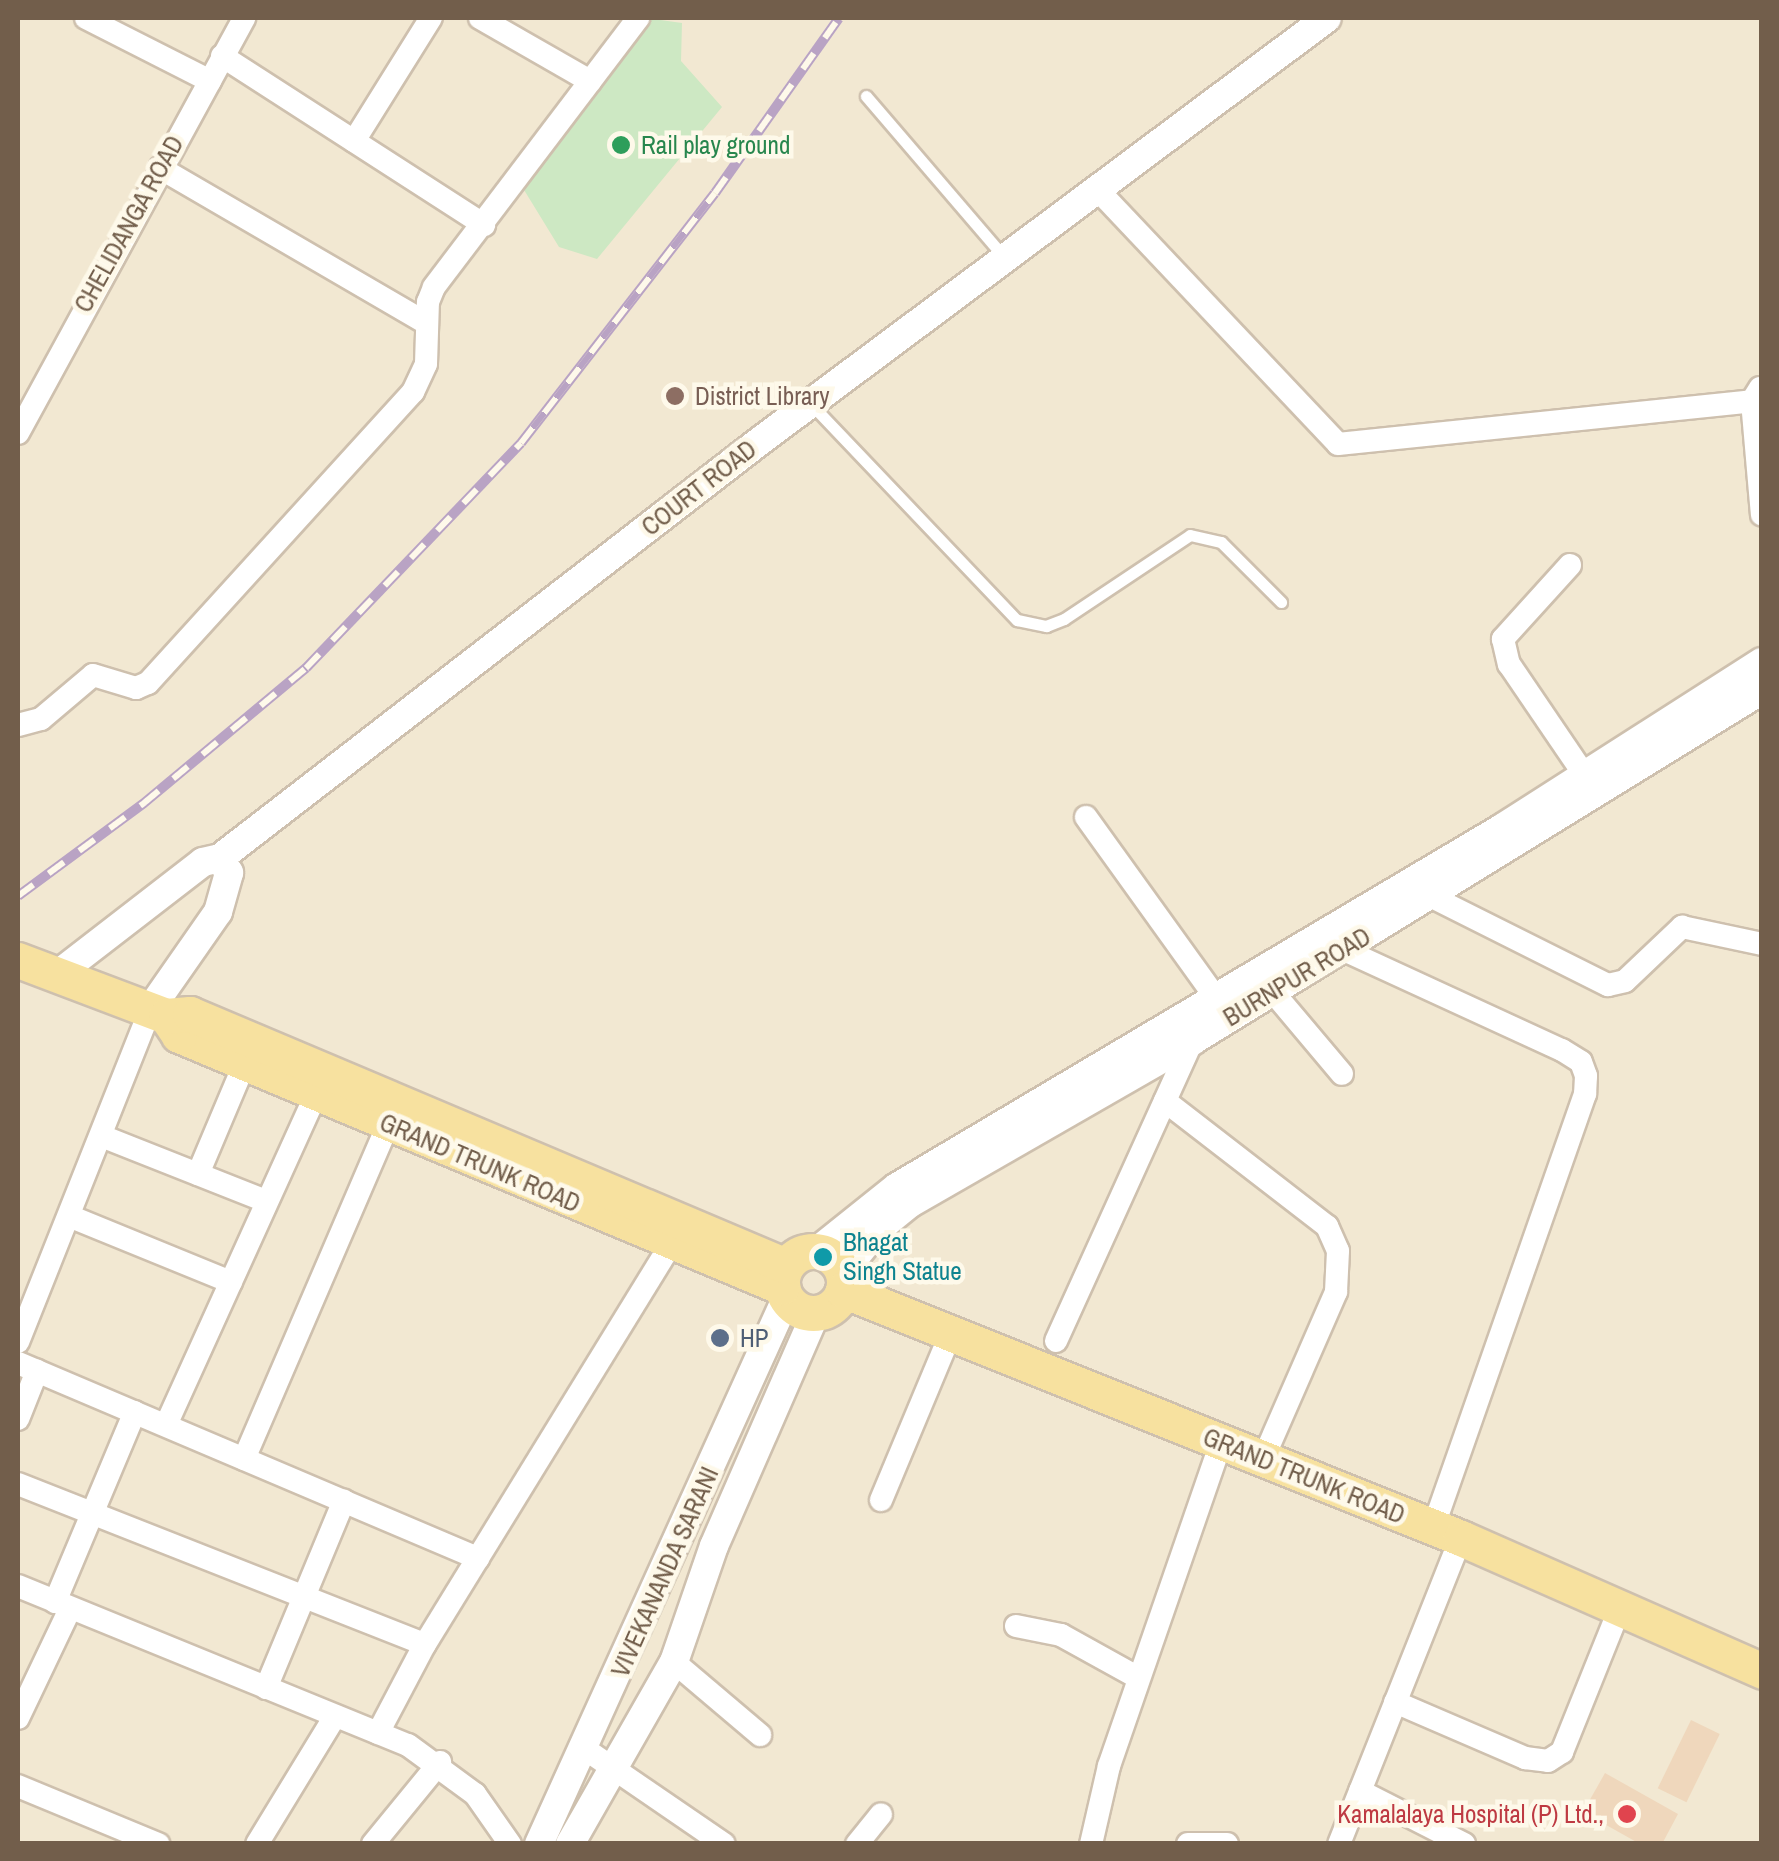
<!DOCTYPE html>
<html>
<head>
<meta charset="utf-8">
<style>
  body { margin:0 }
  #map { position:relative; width:1779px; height:1861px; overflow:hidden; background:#fbf5e4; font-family:"Archivo Narrow",sans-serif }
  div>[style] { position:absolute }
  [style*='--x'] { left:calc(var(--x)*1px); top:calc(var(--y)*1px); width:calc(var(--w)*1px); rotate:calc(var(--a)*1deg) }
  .residential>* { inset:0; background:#f2e8d2; transform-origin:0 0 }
  .green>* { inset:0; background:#cde8c3 }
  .building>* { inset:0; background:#efd7bc; transform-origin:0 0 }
  .roads { filter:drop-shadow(2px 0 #cec0ae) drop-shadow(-2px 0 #cec0ae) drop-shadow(0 2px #cec0ae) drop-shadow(0 -2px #cec0ae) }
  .service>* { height:11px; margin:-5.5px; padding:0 5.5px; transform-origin:5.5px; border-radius:5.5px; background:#fff }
  .minor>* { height:22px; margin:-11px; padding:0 11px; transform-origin:11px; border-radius:11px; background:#fff }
  .tertiary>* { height:28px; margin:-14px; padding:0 14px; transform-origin:14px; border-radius:14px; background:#fff }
  .primary>* { height:35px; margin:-17.5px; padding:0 17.5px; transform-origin:17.5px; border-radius:17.5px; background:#f7e19f }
  .primary>.ring { margin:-17.5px; padding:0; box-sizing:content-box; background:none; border:35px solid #f7e19f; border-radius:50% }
  .rail>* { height:10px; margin-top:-5px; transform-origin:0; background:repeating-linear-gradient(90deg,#fef9ea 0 19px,#b9a3c4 0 38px); box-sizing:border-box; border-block:2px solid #b9a3c4 }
  .dots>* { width:28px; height:28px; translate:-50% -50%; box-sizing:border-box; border:5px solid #fef9ea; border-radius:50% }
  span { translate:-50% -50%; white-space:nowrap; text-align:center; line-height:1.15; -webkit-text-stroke:9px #fef9ea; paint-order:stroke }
  .leisure-label { font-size:25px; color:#27864d }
  .left { translate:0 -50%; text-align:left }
  .street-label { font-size:25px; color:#725e4b }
  .education-label { font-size:25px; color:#785e54 }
  .culture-label { font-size:25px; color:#0d838f }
  .service-label { font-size:25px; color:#4e5e75 }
  .health-label { font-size:25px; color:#be3a42 }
  .right { translate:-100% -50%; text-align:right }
  .frame { position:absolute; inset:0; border:20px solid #725e4b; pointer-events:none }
</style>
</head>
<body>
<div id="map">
  <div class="residential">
    <i style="left:18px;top:18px;width:1743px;height:1825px"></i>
  </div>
  <div class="green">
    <i style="clip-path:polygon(646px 18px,682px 23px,681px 61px,722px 107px,597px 259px,559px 247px,521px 185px)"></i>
  </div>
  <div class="building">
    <i style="left:1691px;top:1720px;width:32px;height:76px;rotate:26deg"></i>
    <i style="clip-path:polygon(1605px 1773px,1678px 1814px,1662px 1844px,1640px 1844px,1583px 1812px)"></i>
  </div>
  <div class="roads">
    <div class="service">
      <i style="--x:866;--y:96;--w:212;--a:49.4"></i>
      <i style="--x:810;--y:403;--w:300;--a:46.4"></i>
      <i style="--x:1017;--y:620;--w:30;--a:12"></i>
      <i style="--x:1046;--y:626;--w:19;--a:-21"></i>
      <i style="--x:1064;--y:619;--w:151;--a:-33.7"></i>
      <i style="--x:1190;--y:535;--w:32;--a:13"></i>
      <i style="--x:1221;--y:542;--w:85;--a:45"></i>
    </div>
    <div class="minor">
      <i style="--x:86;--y:18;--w:139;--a:26.9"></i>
      <i style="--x:480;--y:18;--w:127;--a:29.8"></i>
      <i style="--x:222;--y:56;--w:312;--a:32.8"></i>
      <i style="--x:354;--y:141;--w:145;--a:-58"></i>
      <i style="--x:160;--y:168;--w:308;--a:30.2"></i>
      <i style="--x:1096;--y:188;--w:352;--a:46.6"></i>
      <i style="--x:1338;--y:444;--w:426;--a:-5.9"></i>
      <i style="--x:1760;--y:388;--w:15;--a:122"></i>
      <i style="--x:1752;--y:401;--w:114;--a:85"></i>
      <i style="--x:18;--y:433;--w:473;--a:-61.4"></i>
      <i style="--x:1570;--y:565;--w:100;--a:132.2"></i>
      <i style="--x:1503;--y:639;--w:26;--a:77"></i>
      <i style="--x:1509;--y:664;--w:135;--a:55.8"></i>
      <i style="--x:18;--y:725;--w:24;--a:-15"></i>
      <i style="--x:41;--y:719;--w:68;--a:-40.2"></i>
      <i style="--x:93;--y:675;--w:45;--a:16.8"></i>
      <i style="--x:136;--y:688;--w:13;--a:-23"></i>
      <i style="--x:148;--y:683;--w:394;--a:-47.7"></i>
      <i style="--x:413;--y:392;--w:31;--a:-65"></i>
      <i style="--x:426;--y:364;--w:62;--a:-88.2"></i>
      <i style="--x:428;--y:302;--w:16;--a:-68"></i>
      <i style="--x:434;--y:287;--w:338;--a:-52.8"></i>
      <i style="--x:1086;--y:817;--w:223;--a:54.3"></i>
      <i style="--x:1430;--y:896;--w:199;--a:26.6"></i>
      <i style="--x:1608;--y:985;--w:17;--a:-13"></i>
      <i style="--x:1625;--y:981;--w:79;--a:-43.5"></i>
      <i style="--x:1682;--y:927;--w:82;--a:12"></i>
      <i style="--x:1342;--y:949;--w:242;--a:24.7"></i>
      <i style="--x:1562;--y:1050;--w:22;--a:32"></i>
      <i style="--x:1581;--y:1062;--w:15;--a:70"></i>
      <i style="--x:1586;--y:1076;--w:18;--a:93"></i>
      <i style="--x:1585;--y:1094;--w:459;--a:109.3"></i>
      <i style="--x:1273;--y:992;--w:107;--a:49.9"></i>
      <i style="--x:1165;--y:1101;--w:205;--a:37.7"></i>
      <i style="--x:1327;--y:1226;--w:27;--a:66"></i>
      <i style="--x:1338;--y:1251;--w:41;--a:92.8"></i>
      <i style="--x:1336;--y:1292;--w:182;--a:113.6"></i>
      <i style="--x:104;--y:1137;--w:174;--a:21.6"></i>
      <i style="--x:198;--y:1174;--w:121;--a:-67.1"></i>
      <i style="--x:69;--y:1216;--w:175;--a:22.2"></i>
      <i style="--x:1056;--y:1341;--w:329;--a:-65.6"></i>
      <i style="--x:18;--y:1342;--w:360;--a:-68.3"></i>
      <i style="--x:18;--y:1363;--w:500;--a:23"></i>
      <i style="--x:18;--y:1419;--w:52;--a:-68.4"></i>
      <i style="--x:166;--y:1425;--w:363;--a:-65.6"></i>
      <i style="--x:244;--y:1459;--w:364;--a:-66.7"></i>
      <i style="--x:18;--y:1484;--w:437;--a:21.5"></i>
      <i style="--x:881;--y:1500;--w:181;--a:-67.3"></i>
      <i style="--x:18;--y:1586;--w:421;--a:22.2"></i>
      <i style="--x:408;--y:1745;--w:83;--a:36.2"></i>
      <i style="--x:475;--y:1794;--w:61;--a:55"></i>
      <i style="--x:55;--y:1602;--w:206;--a:-67.2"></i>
      <i style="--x:1016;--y:1626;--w:46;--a:11.3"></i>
      <i style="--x:1061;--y:1635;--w:89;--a:28.9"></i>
      <i style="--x:674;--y:1662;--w:113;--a:40.3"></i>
      <i style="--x:266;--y:1688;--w:203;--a:-67.4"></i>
      <i style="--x:1395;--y:1702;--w:142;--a:23.3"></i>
      <i style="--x:1525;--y:1758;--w:23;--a:7"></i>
      <i style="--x:1548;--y:1761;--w:17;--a:-33"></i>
      <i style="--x:1562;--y:1752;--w:155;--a:-68.1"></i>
      <i style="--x:18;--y:1718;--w:121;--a:-64.5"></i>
      <i style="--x:378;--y:1733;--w:101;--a:-62.2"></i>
      <i style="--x:425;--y:1644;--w:472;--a:-58.4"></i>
      <i style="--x:585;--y:1749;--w:168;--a:34.4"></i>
      <i style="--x:18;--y:1786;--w:152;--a:22.5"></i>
      <i style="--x:1360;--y:1791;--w:117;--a:27"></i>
      <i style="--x:257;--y:1844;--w:150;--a:-58.6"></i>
      <i style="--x:373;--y:1844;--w:106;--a:-50.7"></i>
      <i style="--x:857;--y:1844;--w:38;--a:-51"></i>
      <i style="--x:1091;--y:1844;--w:80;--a:-77"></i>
      <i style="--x:1109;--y:1766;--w:343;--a:-70.9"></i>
      <i style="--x:1188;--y:1844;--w:39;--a:0"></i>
      <i style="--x:1339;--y:1844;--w:329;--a:-68.3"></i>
    </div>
    <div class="tertiary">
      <i style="--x:58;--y:974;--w:183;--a:-37.7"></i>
      <i style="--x:203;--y:862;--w:17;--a:-13"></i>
      <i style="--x:220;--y:858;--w:682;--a:-37.68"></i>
      <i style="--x:760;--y:441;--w:707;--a:-36.72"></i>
      <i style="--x:151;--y:1008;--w:117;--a:-55.1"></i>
      <i style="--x:218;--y:912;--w:41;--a:-74.2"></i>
      <i style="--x:229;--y:873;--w:17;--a:-121"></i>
      <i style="--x:817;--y:1251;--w:102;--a:-38.7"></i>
      <i style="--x:897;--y:1187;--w:703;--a:-30.68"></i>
      <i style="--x:1502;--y:828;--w:308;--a:-32.6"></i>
      <i style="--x:843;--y:1272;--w:54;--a:-51"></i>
      <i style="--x:877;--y:1230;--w:41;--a:-39.1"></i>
      <i style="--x:909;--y:1204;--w:327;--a:-29.9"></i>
      <i style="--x:1192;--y:1041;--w:669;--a:-31.62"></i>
      <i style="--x:539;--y:1844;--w:598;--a:-65.62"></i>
      <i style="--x:570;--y:1844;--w:210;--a:-60.3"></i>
      <i style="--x:674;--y:1662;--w:123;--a:-71"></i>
      <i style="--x:714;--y:1546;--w:254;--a:-66.4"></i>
    </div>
    <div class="primary">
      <i style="--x:18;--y:960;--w:158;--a:20.7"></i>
      <i class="ring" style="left:782px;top:1251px;width:27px;height:27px"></i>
      <i style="--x:782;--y:1287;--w:654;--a:-157.32"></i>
      <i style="--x:179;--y:1035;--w:23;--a:-124"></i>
      <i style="--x:166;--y:1016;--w:24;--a:-5"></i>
      <i style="--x:190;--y:1014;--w:647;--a:22.92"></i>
      <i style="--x:843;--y:1290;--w:666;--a:21.87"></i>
      <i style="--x:1461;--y:1538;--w:329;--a:23.8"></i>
    </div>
  </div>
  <div class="rail">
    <i style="--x:18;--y:896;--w:157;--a:-36.4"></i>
    <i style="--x:144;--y:803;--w:211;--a:-39.8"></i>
    <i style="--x:306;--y:668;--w:311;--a:-46.3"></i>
    <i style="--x:521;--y:443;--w:316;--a:-52.2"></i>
    <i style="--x:715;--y:193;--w:214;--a:-54.7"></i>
  </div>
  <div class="dots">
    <i style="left:621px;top:145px;background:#2e9e5b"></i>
    <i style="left:675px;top:396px;background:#8d6e63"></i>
    <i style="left:823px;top:1257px;background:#0f9aa8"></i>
    <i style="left:720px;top:1338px;background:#5c6f8a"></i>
    <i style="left:1627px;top:1814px;background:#e0444e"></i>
  </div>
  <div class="leisure-label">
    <span class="left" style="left:641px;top:145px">Rail play ground</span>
  </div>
  <div class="street-label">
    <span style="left:129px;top:224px;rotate:-61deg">CHELIDANGA ROAD</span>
    <span style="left:699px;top:488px;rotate:-38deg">COURT ROAD</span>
    <span style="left:1297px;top:977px;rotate:-31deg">BURNPUR ROAD</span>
    <span style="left:480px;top:1163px;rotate:23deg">GRAND TRUNK ROAD</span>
    <span style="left:1304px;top:1476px;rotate:22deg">GRAND TRUNK ROAD</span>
    <span style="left:665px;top:1572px;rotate:-66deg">VIVEKANANDA SARANI</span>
  </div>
  <div class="education-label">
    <span class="left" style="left:695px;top:396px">District Library</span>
  </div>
  <div class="culture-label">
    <span class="left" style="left:843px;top:1257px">Bhagat<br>Singh Statue</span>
  </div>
  <div class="service-label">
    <span class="left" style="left:740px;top:1338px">HP</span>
  </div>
  <div class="health-label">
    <span class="right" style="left:1604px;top:1814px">Kamalalaya Hospital (P) Ltd.,</span>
  </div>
  <div class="frame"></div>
</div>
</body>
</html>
